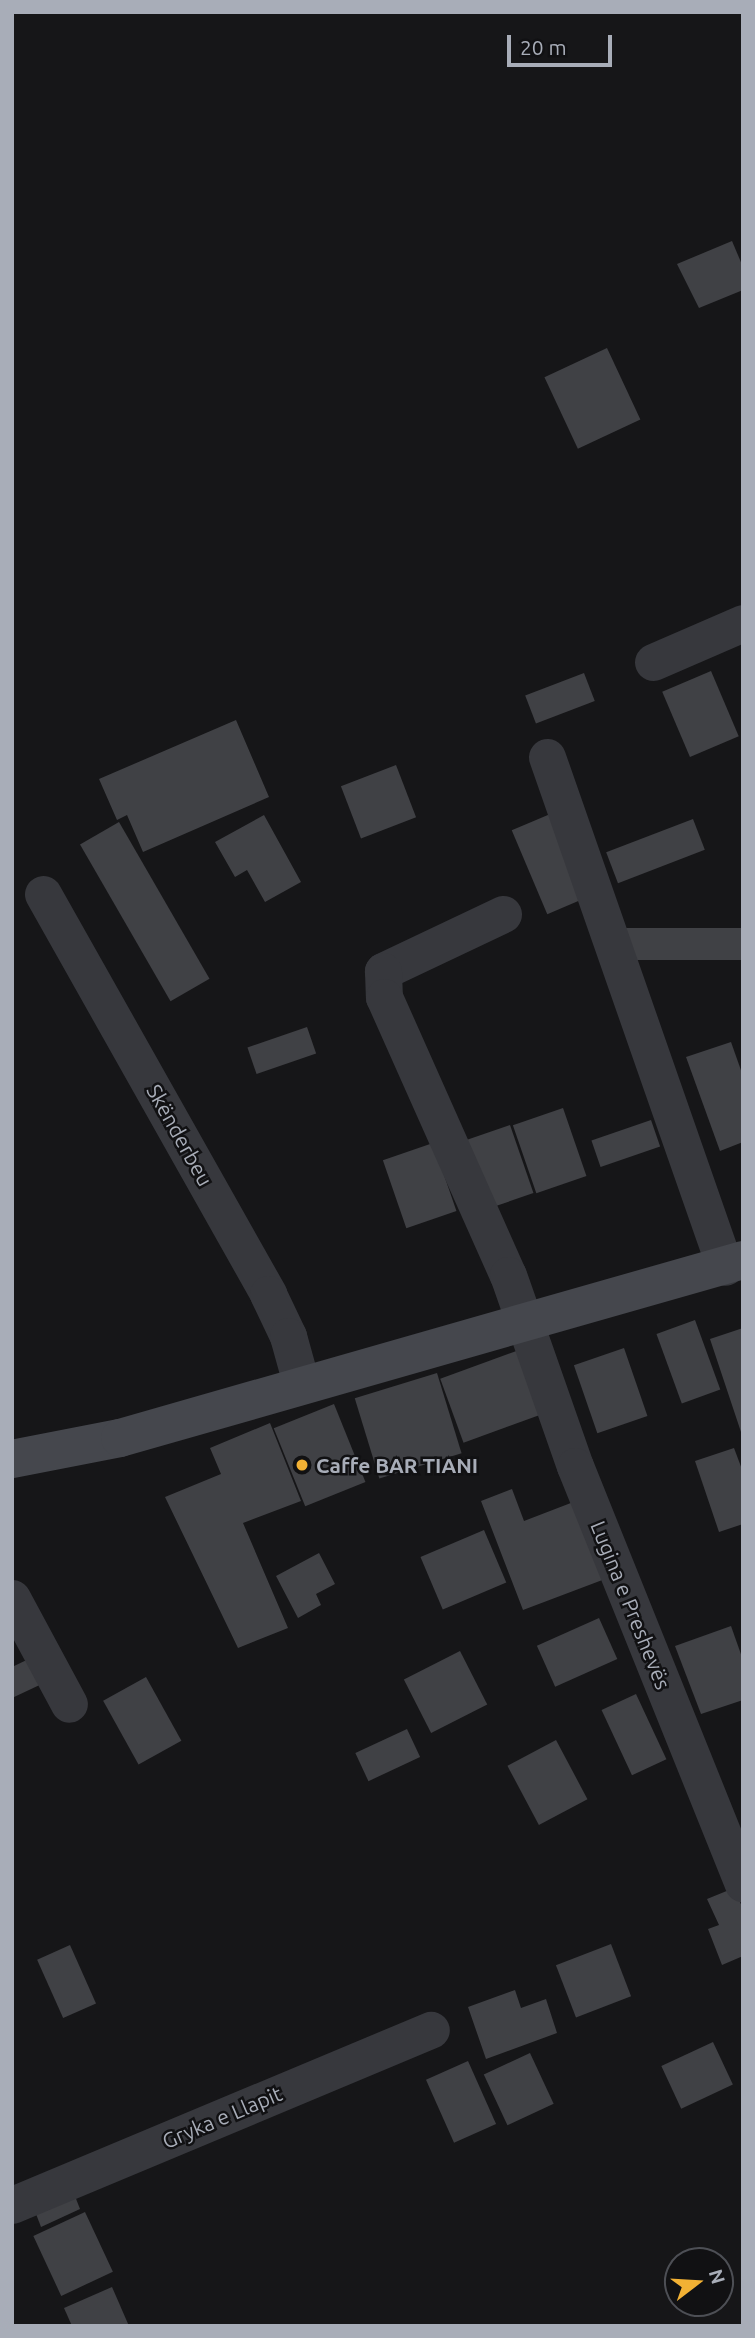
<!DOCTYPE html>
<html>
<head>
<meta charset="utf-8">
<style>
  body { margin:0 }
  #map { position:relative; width:755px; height:2338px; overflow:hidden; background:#161618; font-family:Ubuntu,sans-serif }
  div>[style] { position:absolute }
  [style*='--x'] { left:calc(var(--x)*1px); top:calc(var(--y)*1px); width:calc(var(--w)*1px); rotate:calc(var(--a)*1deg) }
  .building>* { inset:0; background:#404145; transform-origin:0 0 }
  .street>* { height:37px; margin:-18.5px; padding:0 18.5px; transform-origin:18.5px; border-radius:18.5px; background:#37383d }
  .secondary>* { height:38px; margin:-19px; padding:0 19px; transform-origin:19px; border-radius:19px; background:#45474d }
  .dots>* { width:19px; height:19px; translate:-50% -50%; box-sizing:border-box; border:4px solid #111113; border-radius:50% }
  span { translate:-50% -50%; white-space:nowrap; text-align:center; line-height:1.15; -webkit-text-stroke:5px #111113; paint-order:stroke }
  .street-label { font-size:21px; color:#a8adb8 }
  .poi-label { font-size:21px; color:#a8adb8; font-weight:700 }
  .left { translate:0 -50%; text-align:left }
  .frame { position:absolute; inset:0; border:14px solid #a8adb8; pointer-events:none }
  .north { position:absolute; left:664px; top:2247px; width:70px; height:70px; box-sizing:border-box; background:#111113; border:2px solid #4d4f55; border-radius:50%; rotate:73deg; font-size:19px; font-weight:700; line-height:28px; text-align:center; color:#a8adb8 }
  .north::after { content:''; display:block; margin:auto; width:24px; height:32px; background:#f2b134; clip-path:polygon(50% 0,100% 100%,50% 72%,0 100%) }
  .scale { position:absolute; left:507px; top:35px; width:105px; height:32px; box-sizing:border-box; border:4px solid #a8adb8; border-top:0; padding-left:9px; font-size:21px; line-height:24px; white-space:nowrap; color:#a8adb8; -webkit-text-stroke:5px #111113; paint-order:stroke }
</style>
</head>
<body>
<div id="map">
  <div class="building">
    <i style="clip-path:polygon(732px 241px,743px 267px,743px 290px,699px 308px,677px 264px)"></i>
    <i style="left:607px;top:348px;width:79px;height:69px;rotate:65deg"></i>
    <i style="left:711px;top:671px;width:71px;height:53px;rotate:67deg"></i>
    <i style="left:584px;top:673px;width:30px;height:63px;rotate:69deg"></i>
    <i style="clip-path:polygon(236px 720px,269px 797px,143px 852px,127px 815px,117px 820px,99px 779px)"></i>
    <i style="left:396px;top:765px;width:56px;height:59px;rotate:69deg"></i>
    <i style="left:555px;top:812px;width:91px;height:47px;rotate:67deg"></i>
    <i style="clip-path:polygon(264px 815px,301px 882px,265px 902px,247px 870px,235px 877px,215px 842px)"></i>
    <i style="left:693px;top:819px;width:33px;height:93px;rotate:69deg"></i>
    <i style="left:119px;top:822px;width:181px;height:45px;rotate:60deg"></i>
    <i style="left:743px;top:928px;width:32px;height:128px;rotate:90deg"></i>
    <i style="left:307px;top:1027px;width:28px;height:63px;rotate:71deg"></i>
    <i style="clip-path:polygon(731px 1042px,743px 1076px,743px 1142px,720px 1151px,686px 1057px)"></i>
    <i style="left:563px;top:1108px;width:72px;height:53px;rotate:71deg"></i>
    <i style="left:651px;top:1120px;width:28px;height:63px;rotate:71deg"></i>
    <i style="left:510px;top:1125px;width:72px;height:53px;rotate:71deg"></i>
    <i style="left:433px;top:1143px;width:72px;height:53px;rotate:71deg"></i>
    <i style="left:695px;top:1320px;width:74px;height:41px;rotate:70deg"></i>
    <i style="clip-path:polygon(743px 1328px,743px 1435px,742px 1435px,710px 1339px)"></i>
    <i style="left:624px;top:1348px;width:72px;height:53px;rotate:71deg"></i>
    <i style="left:522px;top:1349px;width:68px;height:87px;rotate:70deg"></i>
    <i style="left:437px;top:1373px;width:84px;height:86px;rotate:73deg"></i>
    <i style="left:334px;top:1404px;width:84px;height:65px;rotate:68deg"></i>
    <i style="clip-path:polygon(270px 1423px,301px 1501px,243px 1523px,288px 1628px,238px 1648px,165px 1497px,221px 1474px,210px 1448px)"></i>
    <i style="clip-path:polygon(734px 1448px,743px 1472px,743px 1524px,719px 1532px,695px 1461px)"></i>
    <i style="clip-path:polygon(512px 1489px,524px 1521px,576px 1501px,605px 1579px,523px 1610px,481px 1501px)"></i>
    <i style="left:484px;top:1530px;width:57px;height:69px;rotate:67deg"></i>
    <i style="clip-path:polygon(319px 1553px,335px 1584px,316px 1594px,321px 1605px,298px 1618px,276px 1576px)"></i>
    <i style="left:599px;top:1618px;width:45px;height:68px;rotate:66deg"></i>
    <i style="clip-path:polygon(731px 1626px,743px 1660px,743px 1700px,701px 1714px,675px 1646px)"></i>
    <i style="left:460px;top:1651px;width:60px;height:63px;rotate:63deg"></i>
    <i style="clip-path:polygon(35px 1656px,46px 1682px,12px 1698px,12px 1667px)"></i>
    <i style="left:146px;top:1677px;width:73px;height:49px;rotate:61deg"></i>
    <i style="left:636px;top:1694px;width:72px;height:38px;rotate:65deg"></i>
    <i style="left:407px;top:1729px;width:31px;height:57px;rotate:65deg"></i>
    <i style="left:556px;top:1740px;width:67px;height:55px;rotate:62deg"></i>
    <i style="clip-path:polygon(734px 1888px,743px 1909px,743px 1956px,722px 1965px,708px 1929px,719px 1925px,707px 1899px)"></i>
    <i style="left:611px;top:1944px;width:56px;height:59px;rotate:69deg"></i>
    <i style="left:70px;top:1945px;width:64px;height:36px;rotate:66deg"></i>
    <i style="clip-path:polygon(515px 1990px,521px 2008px,546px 1999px,557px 2033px,486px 2059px,468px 2007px)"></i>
    <i style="left:713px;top:2042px;width:47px;height:57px;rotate:65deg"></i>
    <i style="left:530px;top:2053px;width:56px;height:51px;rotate:65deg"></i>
    <i style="left:468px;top:2061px;width:69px;height:46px;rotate:66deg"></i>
    <i style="clip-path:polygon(73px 2191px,80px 2209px,41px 2227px,33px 2206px)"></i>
    <i style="left:85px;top:2212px;width:66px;height:57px;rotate:65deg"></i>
    <i style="clip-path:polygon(112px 2287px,129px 2326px,72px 2326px,64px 2308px)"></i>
  </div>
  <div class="street">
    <i style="--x:653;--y:662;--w:98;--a:-23.4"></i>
    <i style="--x:547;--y:757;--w:540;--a:70.76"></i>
    <i style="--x:43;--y:894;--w:459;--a:60.6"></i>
    <i style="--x:268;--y:1294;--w:47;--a:64.5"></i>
    <i style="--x:288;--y:1336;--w:49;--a:74.5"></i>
    <i style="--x:503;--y:914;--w:133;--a:154.6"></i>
    <i style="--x:383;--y:971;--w:26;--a:88"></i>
    <i style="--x:384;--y:997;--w:304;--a:66"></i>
    <i style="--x:508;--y:1275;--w:202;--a:70.7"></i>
    <i style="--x:575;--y:1466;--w:450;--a:68.1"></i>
    <i style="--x:12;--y:1598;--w:120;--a:61.7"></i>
    <i style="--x:12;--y:2205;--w:454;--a:-22.7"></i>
  </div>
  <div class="secondary">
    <i style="--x:12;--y:1459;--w:110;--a:-11"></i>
    <i style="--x:120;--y:1438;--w:648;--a:-15.95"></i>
  </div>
  <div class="dots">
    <i style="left:302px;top:1465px;background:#f2b134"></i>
  </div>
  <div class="street-label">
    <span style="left:180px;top:1135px;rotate:61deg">Skënderbeu</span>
    <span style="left:631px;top:1605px;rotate:68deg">Lugina e Preshevës</span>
    <span style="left:222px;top:2117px;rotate:-23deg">Gryka e Llapit</span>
  </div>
  <div class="poi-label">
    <span class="left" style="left:316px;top:1465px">Caffe BAR TIANI</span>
  </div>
  <div class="frame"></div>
  <div class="north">N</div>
  <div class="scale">20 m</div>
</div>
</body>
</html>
